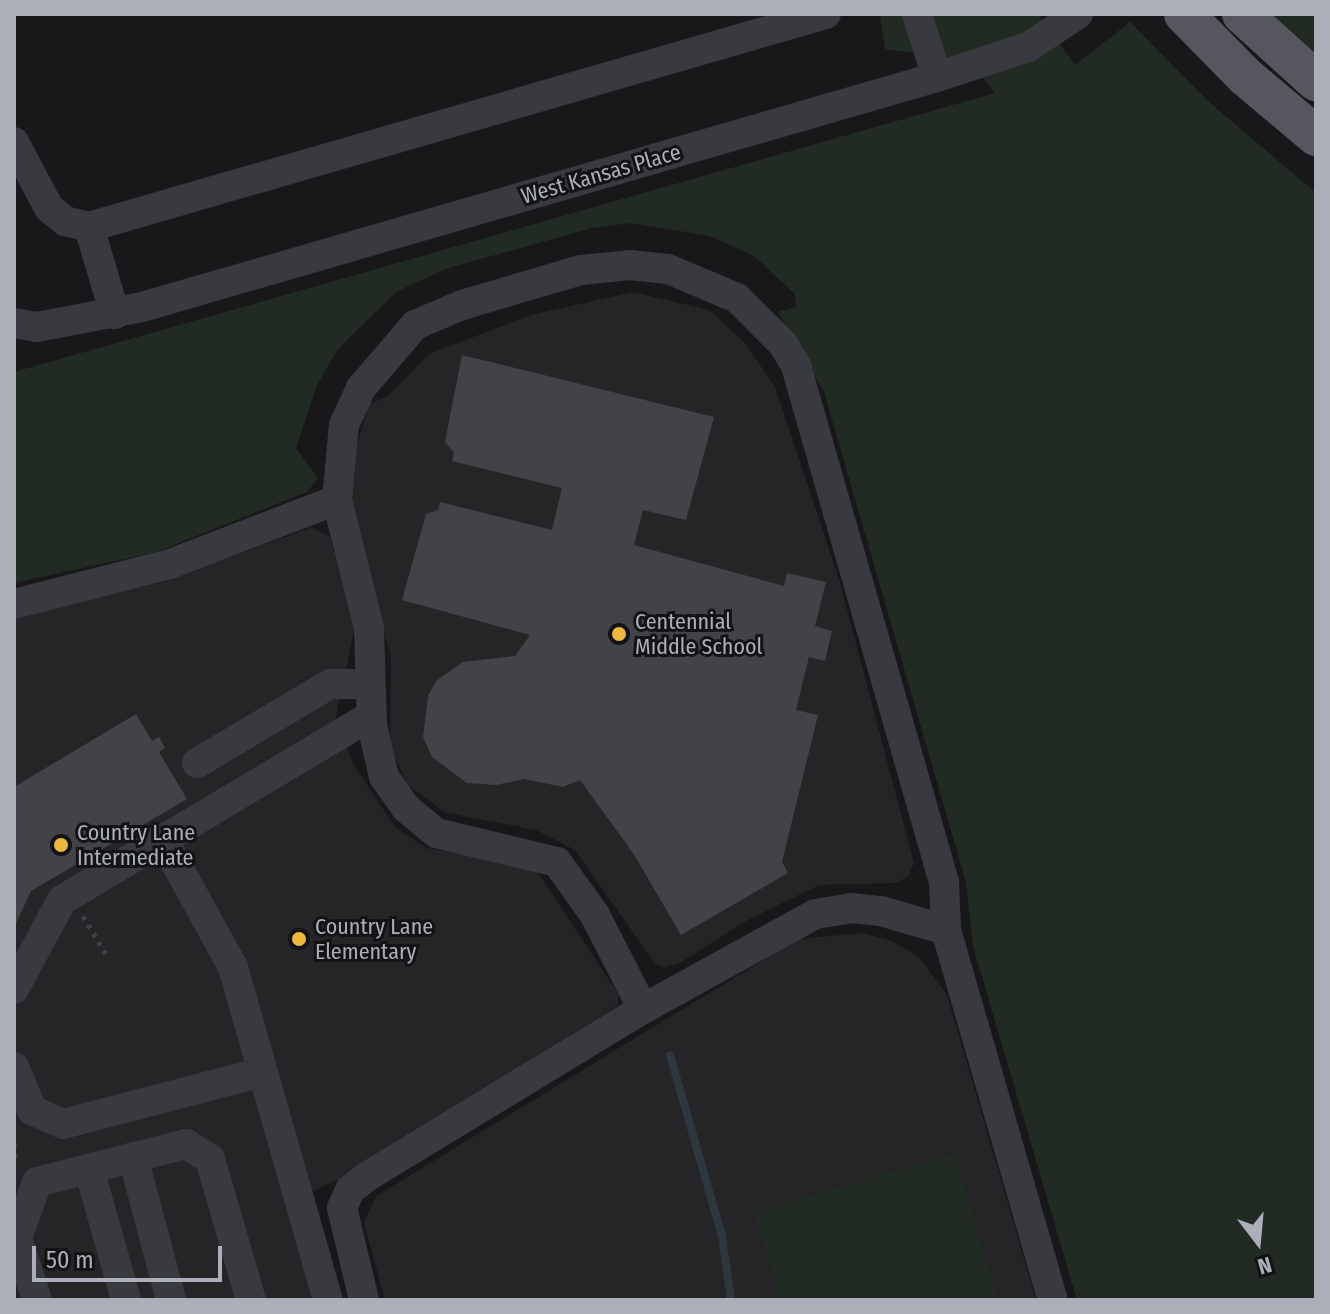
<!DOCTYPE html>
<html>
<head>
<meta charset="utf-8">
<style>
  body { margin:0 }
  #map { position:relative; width:1330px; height:1314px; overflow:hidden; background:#18181a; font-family:"Fira Sans Condensed",sans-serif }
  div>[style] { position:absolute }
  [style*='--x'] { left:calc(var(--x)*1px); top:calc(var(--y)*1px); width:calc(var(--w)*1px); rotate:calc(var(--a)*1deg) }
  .built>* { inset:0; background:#252427 }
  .green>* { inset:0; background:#222a24 }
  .stream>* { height:8px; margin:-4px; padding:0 4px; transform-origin:4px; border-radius:4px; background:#2f373e }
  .building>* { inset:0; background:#434347 }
  .path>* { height:5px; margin-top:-2.5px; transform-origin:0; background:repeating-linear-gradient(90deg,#404146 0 4px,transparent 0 10px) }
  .minor>* { height:30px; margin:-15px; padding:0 15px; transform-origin:15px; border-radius:15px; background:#393a3f }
  .major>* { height:40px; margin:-20px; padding:0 20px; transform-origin:20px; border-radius:20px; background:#56575e }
  .dots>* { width:22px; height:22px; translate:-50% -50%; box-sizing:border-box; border:4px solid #131315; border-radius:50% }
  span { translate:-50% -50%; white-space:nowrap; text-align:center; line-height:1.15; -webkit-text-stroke:6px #131315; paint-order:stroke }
  .street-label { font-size:22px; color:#abafba }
  .poi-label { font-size:22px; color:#abafba }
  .left { translate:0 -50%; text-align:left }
  .frame { position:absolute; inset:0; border:16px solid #abafba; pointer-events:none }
  .north { position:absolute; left:1218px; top:1202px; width:80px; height:80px; -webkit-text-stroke:6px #131315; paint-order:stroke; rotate:164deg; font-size:22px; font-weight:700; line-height:32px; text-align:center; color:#abafba }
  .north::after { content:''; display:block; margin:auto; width:28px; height:36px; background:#abafba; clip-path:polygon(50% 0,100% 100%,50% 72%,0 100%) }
  .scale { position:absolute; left:32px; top:1246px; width:190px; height:36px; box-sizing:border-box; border:4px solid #abafba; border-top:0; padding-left:10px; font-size:24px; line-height:28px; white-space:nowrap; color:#abafba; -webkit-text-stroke:6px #131315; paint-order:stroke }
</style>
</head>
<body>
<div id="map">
  <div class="built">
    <i style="clip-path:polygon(633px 292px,709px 310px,745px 343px,775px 387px,839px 579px,914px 863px,908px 877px,894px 883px,819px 885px,746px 921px,680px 963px,664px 967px,655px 964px,575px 850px,536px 830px,444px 812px,407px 784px,390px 746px,391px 658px,351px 509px,351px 465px,369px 404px,388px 396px,429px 354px,531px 315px)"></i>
    <i style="clip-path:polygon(312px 527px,330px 537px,355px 625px,336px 717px,353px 764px,395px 827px,426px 848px,505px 861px,539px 874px,619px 995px,617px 1006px,340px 1179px,287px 1202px,315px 1300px,14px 1300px,14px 615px,163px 582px)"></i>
    <i style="clip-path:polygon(862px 933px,892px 941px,918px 956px,947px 995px,1036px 1300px,385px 1300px,364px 1223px,376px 1196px,798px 939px)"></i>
  </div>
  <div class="green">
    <i style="clip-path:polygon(880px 14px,1038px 14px,1075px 65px,1130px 22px,1209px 102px,1316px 193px,1316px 1300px,1077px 1300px,973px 946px,966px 882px,824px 392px,778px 312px,796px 307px,795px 294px,754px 256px,710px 236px,631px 223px,592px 228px,445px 269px,396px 292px,338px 349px,317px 385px,296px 448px,318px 478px,307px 492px,156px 552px,14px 583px,14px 372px,995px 93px,971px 61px,885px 49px)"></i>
    <i style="clip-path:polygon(1267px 14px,1316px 14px,1316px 56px)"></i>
    <i style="clip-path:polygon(955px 1153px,998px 1300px,780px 1300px,754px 1212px)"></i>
  </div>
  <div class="stream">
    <i style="--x:670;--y:1055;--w:188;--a:74"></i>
    <i style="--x:722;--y:1236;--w:65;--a:82"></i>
  </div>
  <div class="building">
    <i style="clip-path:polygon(462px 355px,714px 417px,686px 520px,643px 510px,634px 545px,784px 586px,787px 573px,826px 582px,815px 626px,832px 631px,825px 661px,809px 657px,796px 710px,818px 715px,782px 862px,788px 873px,681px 935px,633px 853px,580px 780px,563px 787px,524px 779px,496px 785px,467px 783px,432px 757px,423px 737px,428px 696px,436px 681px,463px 662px,515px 656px,530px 635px,402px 600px,426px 514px,438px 510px,440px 502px,552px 530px,562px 488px,452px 461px,454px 452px,445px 442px)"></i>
    <i style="clip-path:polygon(136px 714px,152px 741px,159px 737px,165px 748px,159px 752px,187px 799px,31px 891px,14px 928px,14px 787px)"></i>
  </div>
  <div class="path">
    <i style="--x:83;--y:916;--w:44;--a:58.8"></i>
    <i style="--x:14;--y:1144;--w:20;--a:84"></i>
  </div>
  <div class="minor">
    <i style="--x:917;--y:14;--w:66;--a:72.4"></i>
    <i style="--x:14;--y:142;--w:75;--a:62.1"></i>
    <i style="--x:49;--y:208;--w:21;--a:39"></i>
    <i style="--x:65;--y:221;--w:25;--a:14"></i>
    <i style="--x:89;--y:227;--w:767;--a:-16.12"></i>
    <i style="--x:89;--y:227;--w:91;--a:73.4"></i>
    <i style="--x:14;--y:323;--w:23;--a:10"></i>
    <i style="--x:37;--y:327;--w:107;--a:-10.8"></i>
    <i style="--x:142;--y:307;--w:828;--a:-16.14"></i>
    <i style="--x:937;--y:77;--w:96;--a:-18.2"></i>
    <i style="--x:1028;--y:47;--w:60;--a:-33.4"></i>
    <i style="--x:14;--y:604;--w:161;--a:-14.4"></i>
    <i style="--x:170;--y:564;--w:179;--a:-21"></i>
    <i style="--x:197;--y:763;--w:155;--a:-30.7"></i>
    <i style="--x:330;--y:684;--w:40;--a:0"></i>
    <i style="--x:162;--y:838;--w:147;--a:61.2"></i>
    <i style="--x:233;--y:967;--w:346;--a:74.1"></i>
    <i style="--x:14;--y:989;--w:101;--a:-61.7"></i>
    <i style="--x:62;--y:900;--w:360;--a:-30.8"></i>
    <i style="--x:643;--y:1009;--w:106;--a:-117.1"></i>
    <i style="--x:595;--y:915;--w:65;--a:-125.6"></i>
    <i style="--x:557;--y:862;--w:124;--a:-166.5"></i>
    <i style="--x:436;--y:833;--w:39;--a:-140"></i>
    <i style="--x:406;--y:808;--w:38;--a:-125"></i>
    <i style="--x:384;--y:777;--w:53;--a:-103"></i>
    <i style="--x:372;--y:725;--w:97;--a:-91.8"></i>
    <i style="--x:369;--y:628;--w:132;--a:-104"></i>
    <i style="--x:337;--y:500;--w:75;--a:-84.7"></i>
    <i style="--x:344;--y:425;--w:41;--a:-65.3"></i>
    <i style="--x:361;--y:388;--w:83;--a:-49.4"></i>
    <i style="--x:415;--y:325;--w:51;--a:-23.1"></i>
    <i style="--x:462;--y:305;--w:124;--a:-16.4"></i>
    <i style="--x:581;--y:270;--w:49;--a:-5.8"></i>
    <i style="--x:630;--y:265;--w:38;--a:6"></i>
    <i style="--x:668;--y:269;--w:75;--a:22.8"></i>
    <i style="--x:737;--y:298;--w:65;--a:45"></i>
    <i style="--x:783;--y:344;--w:26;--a:59"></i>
    <i style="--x:796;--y:366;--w:537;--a:74"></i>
    <i style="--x:944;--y:882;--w:48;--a:87.6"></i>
    <i style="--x:946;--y:930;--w:385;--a:73.9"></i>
    <i style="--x:14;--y:1067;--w:47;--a:67.3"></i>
    <i style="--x:32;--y:1110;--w:34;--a:24"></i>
    <i style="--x:63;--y:1124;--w:206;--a:-14.6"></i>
    <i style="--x:133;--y:1157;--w:148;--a:75.1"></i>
    <i style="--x:89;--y:1169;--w:136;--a:74.2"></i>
    <i style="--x:37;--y:1300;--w:65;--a:-107.9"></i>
    <i style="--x:17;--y:1238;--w:59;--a:-70.3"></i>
    <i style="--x:37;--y:1182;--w:154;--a:-14.3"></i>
    <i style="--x:186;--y:1144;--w:28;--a:32"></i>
    <i style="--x:210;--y:1159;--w:147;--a:73.8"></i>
    <i style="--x:364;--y:1300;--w:95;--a:-103.4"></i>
    <i style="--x:342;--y:1208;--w:20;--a:-66"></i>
    <i style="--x:350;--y:1190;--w:23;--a:-38"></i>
    <i style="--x:368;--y:1176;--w:322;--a:-31.3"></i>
    <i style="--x:643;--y:1009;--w:196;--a:-28.9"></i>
    <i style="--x:815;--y:914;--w:36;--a:-9"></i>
    <i style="--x:851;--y:908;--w:30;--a:6"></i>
    <i style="--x:881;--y:911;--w:68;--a:16.3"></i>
  </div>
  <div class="major">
    <i style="--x:1184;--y:14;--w:88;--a:45.5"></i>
    <i style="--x:1246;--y:77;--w:92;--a:40.1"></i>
    <i style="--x:1242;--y:14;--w:100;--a:42.2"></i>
  </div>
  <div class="dots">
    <i style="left:619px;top:634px;background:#ecb83f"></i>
    <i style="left:61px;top:845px;background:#ecb83f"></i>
    <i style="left:299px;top:939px;background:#ecb83f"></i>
  </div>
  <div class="street-label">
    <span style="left:601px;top:174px;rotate:-16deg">West Kansas Place</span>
  </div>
  <div class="poi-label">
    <span class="left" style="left:635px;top:634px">Centennial<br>Middle School</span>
    <span class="left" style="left:77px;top:845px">Country Lane<br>Intermediate</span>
    <span class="left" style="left:315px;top:939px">Country Lane<br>Elementary</span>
  </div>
  <div class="frame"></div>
  <div class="north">N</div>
  <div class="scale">50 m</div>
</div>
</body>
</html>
